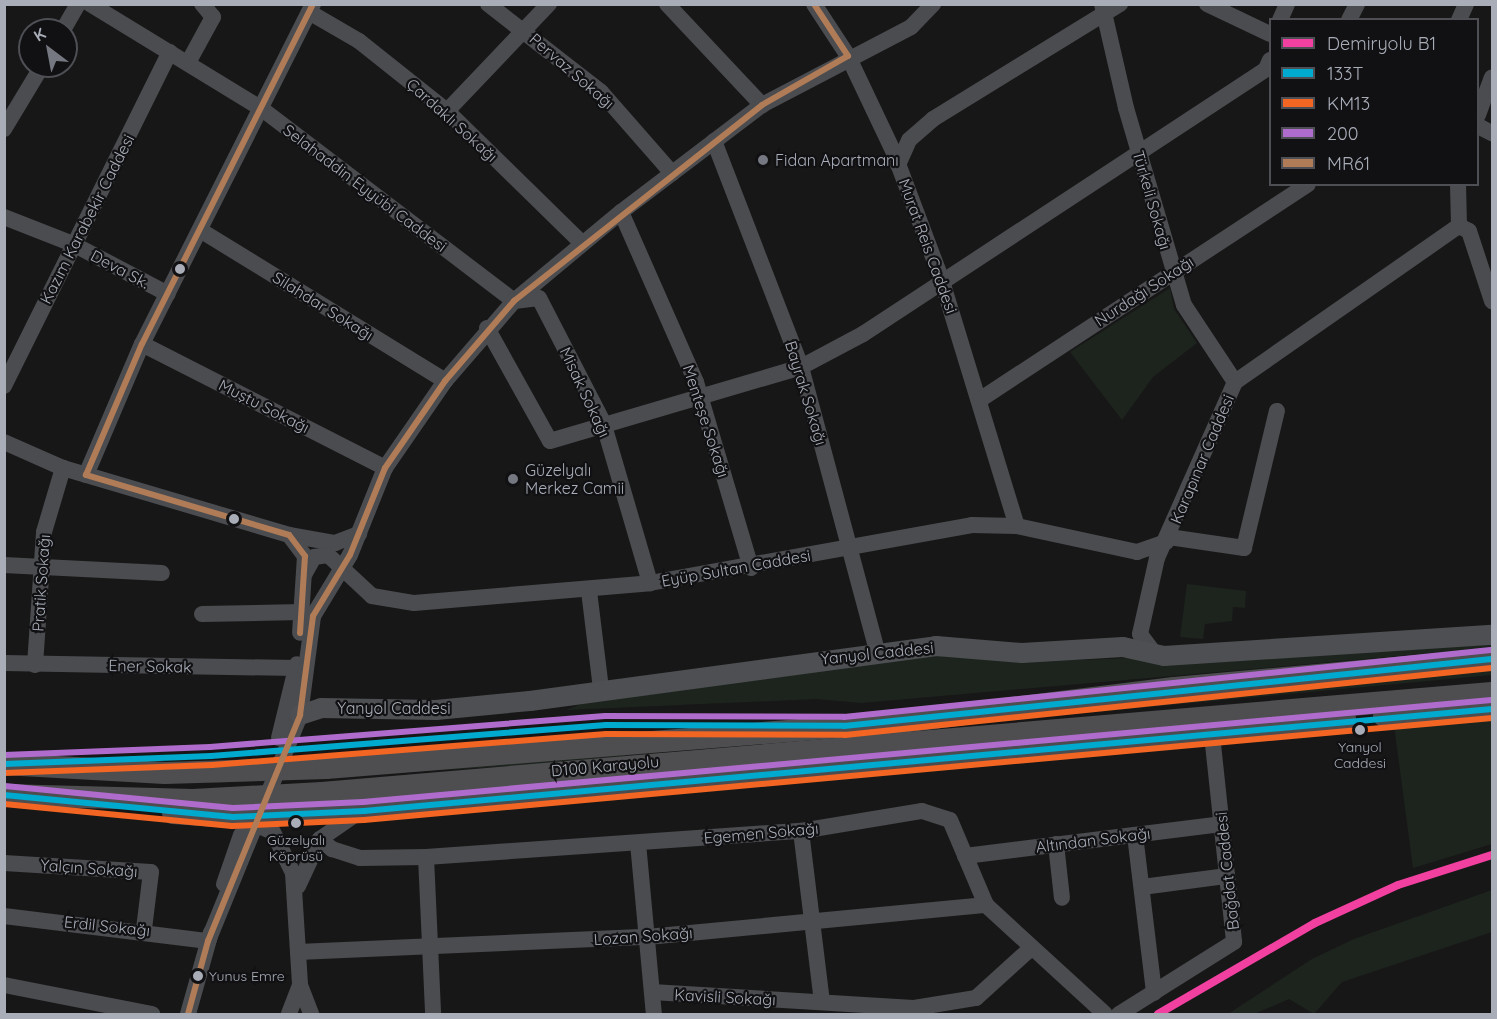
<!DOCTYPE html>
<html>
<head>
<meta charset="utf-8">
<style>
  body { margin:0 }
  #map { position:relative; width:1497px; height:1019px; overflow:hidden; background:#171717; font-family:Quicksand,sans-serif }
  div>[style] { position:absolute }
  [style*='--x'] { left:calc(var(--x)*1px); top:calc(var(--y)*1px); width:calc(var(--w)*1px); rotate:calc(var(--a)*1deg) }
  .green>* { inset:0; background:#1d241e }
  .minor>* { height:16px; margin:-8px; padding:0 8px; transform-origin:8px; border-radius:8px; background:#4b4c50 }
  .major>* { height:20px; margin:-10px; padding:0 10px; transform-origin:10px; border-radius:10px; background:#4d4f52 }
  .highway>* { height:22px; margin:-11px; padding:0 11px; transform-origin:11px; border-radius:11px; background:#4e4e51 }
  .bus-1>* { height:6px; margin:-3px; padding:0 3px; transform-origin:3px; border-radius:3px; background:#00a9ce }
  .bus-2>* { height:6px; margin:-3px; padding:0 3px; transform-origin:3px; border-radius:3px; background:#f26522 }
  .bus-3>* { height:6px; margin:-3px; padding:0 3px; transform-origin:3px; border-radius:3px; background:#b06ccc }
  .bus-4>* { height:6px; margin:-3px; padding:0 3px; transform-origin:3px; border-radius:3px; background:#b07c57 }
  .rail-1>* { height:8px; margin:-4px; padding:0 4px; transform-origin:4px; border-radius:4px; background:#f240a1 }
  .dots>* { width:16px; height:16px; translate:-50% -50%; box-sizing:border-box; border:3px solid #111113; border-radius:50% }
  span { translate:-50% -50%; white-space:nowrap; text-align:center; line-height:1.15; -webkit-text-stroke:4.5px #111113; paint-order:stroke }
  .bus-label { font-size:14px; color:#a8adb8 }
  .left { translate:0 -50%; text-align:left }
  .street-label { font-size:16px; color:#a8adb8 }
  .poi-label { font-size:16px; color:#a8adb8 }
  .frame { position:absolute; inset:0; border:6px solid #a8adb8; pointer-events:none }
  .legend { position:absolute; left:1269px; top:18px; width:210px; height:168px; box-sizing:border-box; background:#111113; border:2px solid #4d4f55; margin:0; padding:8px 10px; list-style:none; font-size:18px; color:#a8adb8 }
  .legend li { display:flex; align-items:center; gap:12px; height:30px }
  .legend b { width:30px; border:2px solid #4d4f55 }
  .north { position:absolute; left:18px; top:18px; width:60px; height:60px; box-sizing:border-box; background:#111113; border:2px solid #4d4f55; border-radius:50%; rotate:328deg; font-size:16px; font-weight:700; line-height:24px; text-align:center; color:#a8adb8 }
  .north::after { content:''; display:block; margin:auto; width:21px; height:27px; background:#757880; clip-path:polygon(50% 0,100% 100%,50% 72%,0 100%) }
</style>
</head>
<body>
<div id="map">
  <div class="green">
    <i style="clip-path:polygon(1170px 288px,1174px 309px,1197px 343px,1153px 377px,1122px 420px,1070px 352px)"></i>
    <i style="clip-path:polygon(1187px 584px,1246px 591px,1245px 608px,1233px 607px,1232px 621px,1205px 624px,1203px 639px,1180px 637px)"></i>
    <i style="clip-path:polygon(1492px 642px,1492px 648px,861px 703px,816px 699px,566px 710px,601px 696px,968px 652px,1082px 660px)"></i>
    <i style="clip-path:polygon(1492px 667px,1492px 675px,516px 766px,214px 783px,5px 774px,181px 773px)"></i>
    <i style="clip-path:polygon(1492px 716px,1492px 844px,1413px 868px,1394px 725px)"></i>
    <i style="clip-path:polygon(1492px 890px,1492px 932px,1342px 982px,1314px 1014px,1289px 999px,1254px 1014px,1228px 1014px,1312px 959px,1354px 939px)"></i>
  </div>
  <div class="minor">
    <i style="--x:90;--y:4;--w:202;--a:31.4"></i>
    <i style="--x:262;--y:109;--w:317;--a:37.3"></i>
    <i style="--x:514;--y:301;--w:25;--a:-7"></i>
    <i style="--x:539;--y:298;--w:140;--a:62.7"></i>
    <i style="--x:603;--y:422;--w:168;--a:73.7"></i>
    <i style="--x:488;--y:4;--w:143;--a:37.9"></i>
    <i style="--x:601;--y:92;--w:108;--a:48.8"></i>
    <i style="--x:667;--y:4;--w:139;--a:46.8"></i>
    <i style="--x:814;--y:4;--w:62;--a:56.8"></i>
    <i style="--x:848;--y:56;--w:107;--a:64.6"></i>
    <i style="--x:894;--y:153;--w:134;--a:69.4"></i>
    <i style="--x:941;--y:278;--w:259;--a:73"></i>
    <i style="--x:1102;--y:4;--w:107;--a:77"></i>
    <i style="--x:1126;--y:108;--w:205;--a:73.6"></i>
    <i style="--x:1184;--y:305;--w:92;--a:56.5"></i>
    <i style="--x:1207;--y:4;--w:70;--a:25.5"></i>
    <i style="--x:309;--y:12;--w:58;--a:30.1"></i>
    <i style="--x:359;--y:41;--w:112;--a:38.5"></i>
    <i style="--x:447;--y:111;--w:189;--a:44.4"></i>
    <i style="--x:1280;--y:20;--w:17;--a:-66"></i>
    <i style="--x:1349;--y:20;--w:18;--a:-63"></i>
    <i style="--x:1459;--y:20;--w:17;--a:-66"></i>
    <i style="--x:63;--y:30;--w:30;--a:-60"></i>
    <i style="--x:189;--y:61;--w:50;--a:-61.4"></i>
    <i style="--x:213;--y:17;--w:17;--a:-130"></i>
    <i style="--x:447;--y:111;--w:148;--a:-46.4"></i>
    <i style="--x:1478;--y:115;--w:40;--a:-69.8"></i>
    <i style="--x:1478;--y:126;--w:16;--a:27"></i>
    <i style="--x:4;--y:129;--w:74;--a:-58.9"></i>
    <i style="--x:714;--y:141;--w:242;--a:68.9"></i>
    <i style="--x:801;--y:367;--w:294;--a:75"></i>
    <i style="--x:898;--y:165;--w:27;--a:-66"></i>
    <i style="--x:909;--y:140;--w:32;--a:-41"></i>
    <i style="--x:933;--y:119;--w:220;--a:-31.6"></i>
    <i style="--x:1458;--y:184;--w:42;--a:88.6"></i>
    <i style="--x:1459;--y:226;--w:11;--a:27"></i>
    <i style="--x:1469;--y:231;--w:74;--a:71.8"></i>
    <i style="--x:621;--y:212;--w:186;--a:66.2"></i>
    <i style="--x:696;--y:382;--w:194;--a:73.5"></i>
    <i style="--x:4;--y:217;--w:74;--a:21.4"></i>
    <i style="--x:73;--y:244;--w:107;--a:27.8"></i>
    <i style="--x:200;--y:230;--w:288;--a:31.6"></i>
    <i style="--x:487;--y:328;--w:129;--a:60.9"></i>
    <i style="--x:550;--y:441;--w:262;--a:-16.4"></i>
    <i style="--x:801;--y:367;--w:70;--a:-28"></i>
    <i style="--x:863;--y:334;--w:482;--a:-33.3"></i>
    <i style="--x:1266;--y:69;--w:10;--a:-66"></i>
    <i style="--x:142;--y:344;--w:273;--a:27"></i>
    <i style="--x:4;--y:386;--w:373;--a:-63.6"></i>
    <i style="--x:981;--y:399;--w:391;--a:-33.3"></i>
    <i style="--x:4;--y:442;--w:64;--a:23.8"></i>
    <i style="--x:63;--y:468;--w:236;--a:16.5"></i>
    <i style="--x:289;--y:535;--w:47;--a:9.9"></i>
    <i style="--x:335;--y:543;--w:26;--a:-21"></i>
    <i style="--x:86;--y:475;--w:142;--a:-66.9"></i>
    <i style="--x:142;--y:344;--w:381;--a:-63.3"></i>
    <i style="--x:289;--y:535;--w:26;--a:53"></i>
    <i style="--x:305;--y:556;--w:77;--a:93.7"></i>
    <i style="--x:1169;--y:537;--w:76;--a:8.3"></i>
    <i style="--x:1244;--y:548;--w:141;--a:-76.5"></i>
    <i style="--x:4;--y:565;--w:158;--a:2.9"></i>
    <i style="--x:305;--y:573;--w:18;--a:-61"></i>
    <i style="--x:314;--y:557;--w:14;--a:-8"></i>
    <i style="--x:328;--y:555;--w:60;--a:43"></i>
    <i style="--x:372;--y:596;--w:43;--a:9.5"></i>
    <i style="--x:414;--y:603;--w:237;--a:-4.8"></i>
    <i style="--x:650;--y:583;--w:327;--a:-10.2"></i>
    <i style="--x:972;--y:525;--w:45;--a:1.3"></i>
    <i style="--x:1017;--y:526;--w:123;--a:12.2"></i>
    <i style="--x:1137;--y:552;--w:31;--a:-19"></i>
    <i style="--x:589;--y:591;--w:99;--a:83"></i>
    <i style="--x:202;--y:614;--w:100;--a:-1.1"></i>
    <i style="--x:1155;--y:654;--w:25;--a:-127"></i>
    <i style="--x:1140;--y:634;--w:78;--a:-77.4"></i>
    <i style="--x:1157;--y:558;--w:193;--a:-66.1"></i>
    <i style="--x:1235;--y:382;--w:273;--a:-34.9"></i>
    <i style="--x:4;--y:663;--w:292;--a:1"></i>
    <i style="--x:35;--y:665;--w:133;--a:-86.1"></i>
    <i style="--x:44;--y:532;--w:67;--a:-73.5"></i>
    <i style="--x:279;--y:738;--w:76;--a:-76.3"></i>
    <i style="--x:233;--y:817;--w:131;--a:-2.6"></i>
    <i style="--x:364;--y:811;--w:851;--a:-5.12"></i>
    <i style="--x:1212;--y:735;--w:208;--a:83.9"></i>
    <i style="--x:1234;--y:942;--w:136;--a:147.9"></i>
    <i style="--x:248;--y:821;--w:27;--a:24"></i>
    <i style="--x:273;--y:832;--w:46;--a:64"></i>
    <i style="--x:293;--y:873;--w:112;--a:86.4"></i>
    <i style="--x:300;--y:985;--w:31;--a:111"></i>
    <i style="--x:801;--y:831;--w:172;--a:83"></i>
    <i style="--x:1135;--y:835;--w:159;--a:83.1"></i>
    <i style="--x:320;--y:839;--w:16;--a:40"></i>
    <i style="--x:332;--y:849;--w:29;--a:18"></i>
    <i style="--x:360;--y:858;--w:66;--a:-0.9"></i>
    <i style="--x:426;--y:857;--w:376;--a:-4"></i>
    <i style="--x:801;--y:831;--w:123;--a:-9.4"></i>
    <i style="--x:922;--y:811;--w:29;--a:18"></i>
    <i style="--x:950;--y:820;--w:92;--a:67"></i>
    <i style="--x:986;--y:905;--w:161;--a:42.5"></i>
    <i style="--x:638;--y:843;--w:172;--a:84.7"></i>
    <i style="--x:1056;--y:844;--w:54;--a:83.7"></i>
    <i style="--x:965;--y:856;--w:258;--a:-7.1"></i>
    <i style="--x:426;--y:857;--w:157;--a:87.4"></i>
    <i style="--x:4;--y:863;--w:147;--a:3.5"></i>
    <i style="--x:151;--y:872;--w:57;--a:97"></i>
    <i style="--x:224;--y:884;--w:52;--a:-70.9"></i>
    <i style="--x:298;--y:886;--w:52;--a:-64.9"></i>
    <i style="--x:320;--y:839;--w:44;--a:-34.8"></i>
    <i style="--x:1142;--y:887;--w:86;--a:-7.4"></i>
    <i style="--x:4;--y:916;--w:206;--a:7"></i>
    <i style="--x:208;--y:941;--w:244;--a:-67.8"></i>
    <i style="--x:300;--y:715;--w:100;--a:-82.5"></i>
    <i style="--x:313;--y:616;--w:71;--a:-58.8"></i>
    <i style="--x:350;--y:555;--w:94;--a:-68.1"></i>
    <i style="--x:385;--y:468;--w:106;--a:-55.4"></i>
    <i style="--x:445;--y:381;--w:106;--a:-49.2"></i>
    <i style="--x:514;--y:301;--w:139;--a:-39.8"></i>
    <i style="--x:621;--y:212;--w:177;--a:-37.2"></i>
    <i style="--x:762;--y:105;--w:168;--a:-27.6"></i>
    <i style="--x:911;--y:27;--w:32;--a:-46"></i>
    <i style="--x:298;--y:952;--w:349;--a:-2.5"></i>
    <i style="--x:647;--y:937;--w:341;--a:-5.4"></i>
    <i style="--x:4;--y:985;--w:151;--a:11.1"></i>
    <i style="--x:300;--y:985;--w:31;--a:69"></i>
    <i style="--x:652;--y:992;--w:262;--a:3.5"></i>
    <i style="--x:914;--y:1008;--w:63;--a:-9.2"></i>
    <i style="--x:976;--y:998;--w:73;--a:-42.2"></i>
    <i style="--x:188;--y:1014;--w:85;--a:-74.3"></i>
  </div>
  <div class="major">
    <i style="--x:300;--y:715;--w:22;--a:-18"></i>
    <i style="--x:321;--y:708;--w:115;--a:1"></i>
    <i style="--x:436;--y:710;--w:94;--a:-5.5"></i>
    <i style="--x:530;--y:701;--w:410;--a:-7.7"></i>
    <i style="--x:936;--y:646;--w:86;--a:4.7"></i>
    <i style="--x:1022;--y:653;--w:101;--a:-3.4"></i>
    <i style="--x:1123;--y:647;--w:42;--a:12.4"></i>
    <i style="--x:1164;--y:656;--w:329;--a:-3.7"></i>
  </div>
  <div class="highway">
    <i style="--x:1384;--y:716;--w:108;--a:-3.7"></i>
    <i style="--x:1212;--y:735;--w:134;--a:-6.9"></i>
    <i style="--x:4;--y:764;--w:161;--a:3.2"></i>
    <i style="--x:165;--y:773;--w:161;--a:-1.8"></i>
    <i style="--x:326;--y:768;--w:577;--a:-4.57"></i>
    <i style="--x:901;--y:722;--w:275;--a:-7.1"></i>
    <i style="--x:1174;--y:688;--w:319;--a:-5.2"></i>
    <i style="--x:4;--y:795;--w:189;--a:1.5"></i>
    <i style="--x:193;--y:800;--w:129;--a:-3.1"></i>
    <i style="--x:322;--y:793;--w:1174;--a:-4.89"></i>
    <i style="--x:173;--y:813;--w:60;--a:3.8"></i>
  </div>
  <div class="bus-1">
    <i style="--x:4;--y:764;--w:207;--a:-2.2"></i>
    <i style="--x:211;--y:756;--w:396;--a:-4.5"></i>
    <i style="--x:606;--y:725;--w:238;--a:0.2"></i>
    <i style="--x:844;--y:726;--w:651;--a:-5.9"></i>
    <i style="--x:4;--y:795;--w:230;--a:5.5"></i>
    <i style="--x:233;--y:817;--w:131;--a:-2.6"></i>
    <i style="--x:364;--y:811;--w:1133;--a:-5.17"></i>
  </div>
  <div class="bus-2">
    <i style="--x:4;--y:773;--w:208;--a:-2.2"></i>
    <i style="--x:212;--y:765;--w:395;--a:-4.5"></i>
    <i style="--x:606;--y:734;--w:239;--a:0.2"></i>
    <i style="--x:845;--y:735;--w:650;--a:-5.91"></i>
    <i style="--x:4;--y:804;--w:229;--a:5.5"></i>
    <i style="--x:232;--y:826;--w:132;--a:-2.6"></i>
    <i style="--x:364;--y:820;--w:1133;--a:-5.17"></i>
  </div>
  <div class="bus-3">
    <i style="--x:4;--y:755;--w:206;--a:-2.2"></i>
    <i style="--x:210;--y:747;--w:396;--a:-4.5"></i>
    <i style="--x:605;--y:716;--w:239;--a:0.2"></i>
    <i style="--x:844;--y:717;--w:650;--a:-5.91"></i>
    <i style="--x:5;--y:786;--w:229;--a:5.5"></i>
    <i style="--x:233;--y:808;--w:130;--a:-2.6"></i>
    <i style="--x:363;--y:802;--w:1133;--a:-5.17"></i>
  </div>
  <div class="bus-4">
    <i style="--x:300;--y:633;--w:77;--a:-86.3"></i>
    <i style="--x:305;--y:556;--w:26;--a:-127"></i>
    <i style="--x:289;--y:535;--w:212;--a:-163.5"></i>
    <i style="--x:86;--y:475;--w:142;--a:-66.9"></i>
    <i style="--x:142;--y:344;--w:381;--a:-63.3"></i>
    <i style="--x:188;--y:1014;--w:76;--a:-74.7"></i>
    <i style="--x:208;--y:941;--w:244;--a:-67.8"></i>
    <i style="--x:300;--y:715;--w:100;--a:-82.5"></i>
    <i style="--x:313;--y:616;--w:71;--a:-58.8"></i>
    <i style="--x:350;--y:555;--w:94;--a:-68.1"></i>
    <i style="--x:385;--y:468;--w:106;--a:-55.4"></i>
    <i style="--x:445;--y:381;--w:106;--a:-49.2"></i>
    <i style="--x:514;--y:301;--w:316;--a:-38.3"></i>
    <i style="--x:762;--y:105;--w:99;--a:-29.7"></i>
    <i style="--x:848;--y:56;--w:62;--a:-123.2"></i>
  </div>
  <div class="rail-1">
    <i style="--x:1158;--y:1014;--w:181;--a:-30.1"></i>
    <i style="--x:1315;--y:923;--w:91;--a:-24.6"></i>
    <i style="--x:1398;--y:885;--w:99;--a:-17.7"></i>
  </div>
  <div class="dots">
    <i style="left:763px;top:160px;background:#757880"></i>
    <i style="left:180px;top:269px;background:#a8adb8"></i>
    <i style="left:513px;top:479px;background:#757880"></i>
    <i style="left:234px;top:519px;background:#a8adb8"></i>
    <i style="left:1360px;top:730px;background:#a8adb8"></i>
    <i style="left:296px;top:823px;background:#a8adb8"></i>
    <i style="left:198px;top:976px;background:#a8adb8"></i>
  </div>
  <div class="bus-label">
    <span style="left:1360px;top:755px">Yanyol<br>Caddesi</span>
    <span style="left:296px;top:848px">Güzelyalı<br>Köprüsü</span>
    <span class="left" style="left:209px;top:976px">Yunus Emre</span>
  </div>
  <div class="street-label">
    <span style="left:572px;top:71px;rotate:41deg">Pervaz Sokağı</span>
    <span style="left:452px;top:120px;rotate:42deg">Çardaklı Sokağı</span>
    <span style="left:365px;top:188px;rotate:37deg">Selahaddin Eyyübi Caddesi</span>
    <span style="left:1152px;top:200px;rotate:74deg">Türkeli Sokağı</span>
    <span style="left:87px;top:219px;rotate:-63deg">Kazım Karabekir Caddesi</span>
    <span style="left:928px;top:246px;rotate:70deg">Murat Reis Caddesi</span>
    <span style="left:120px;top:269px;rotate:28deg">Deva Sk.</span>
    <span style="left:1144px;top:291px;rotate:-33deg">Nurdağı Sokağı</span>
    <span style="left:323px;top:306px;rotate:32deg">Silahdar Sokağı</span>
    <span style="left:585px;top:392px;rotate:65deg">Misak Sokağı</span>
    <span style="left:806px;top:393px;rotate:73deg">Bayrak Sokağı</span>
    <span style="left:264px;top:406px;rotate:27deg">Muştu Sokağı</span>
    <span style="left:706px;top:421px;rotate:72deg">Menteşe Sokağı</span>
    <span style="left:1202px;top:459px;rotate:-67deg">Karapınar Caddesi</span>
    <span style="left:736px;top:568px;rotate:-10deg">Eyüp Sultan Caddesi</span>
    <span style="left:41px;top:583px;rotate:-86deg">Pratik Sokağı</span>
    <span style="left:877px;top:653px;rotate:-6deg">Yanyol Caddesi</span>
    <span style="left:150px;top:666px;rotate:1deg">Ener Sokak</span>
    <span style="left:394px;top:708px">Yanyol Caddesi</span>
    <span style="left:605px;top:766px;rotate:-5deg">D100 Karayolu</span>
    <span style="left:761px;top:833px;rotate:-5deg">Egemen Sokağı</span>
    <span style="left:1093px;top:840px;rotate:-7deg">Altından Sokağı</span>
    <span style="left:89px;top:868px;rotate:4deg">Yalçın Sokağı</span>
    <span style="left:1227px;top:871px;rotate:-96deg">Bağdat Caddesi</span>
    <span style="left:107px;top:926px;rotate:6deg">Erdil Sokağı</span>
    <span style="left:643px;top:936px;rotate:-4deg">Lozan Sokağı</span>
    <span style="left:725px;top:997px;rotate:3deg">Kavisli Sokağı</span>
  </div>
  <div class="poi-label">
    <span class="left" style="left:775px;top:160px">Fidan Apartmanı</span>
    <span class="left" style="left:525px;top:479px">Güzelyalı<br>Merkez Camii</span>
  </div>
  <div class="frame"></div>
  <ul class="legend">
  <li><b style="height:8px;background:#f240a1"></b>Demiryolu B1</li>
  <li><b style="height:8px;background:#00a9ce"></b>133T</li>
  <li><b style="height:8px;background:#f26522"></b>KM13</li>
  <li><b style="height:8px;background:#b06ccc"></b>200</li>
  <li><b style="height:8px;background:#b07c57"></b>MR61</li>
  </ul>
  <div class="north">K</div>
</div>
</body>
</html>
